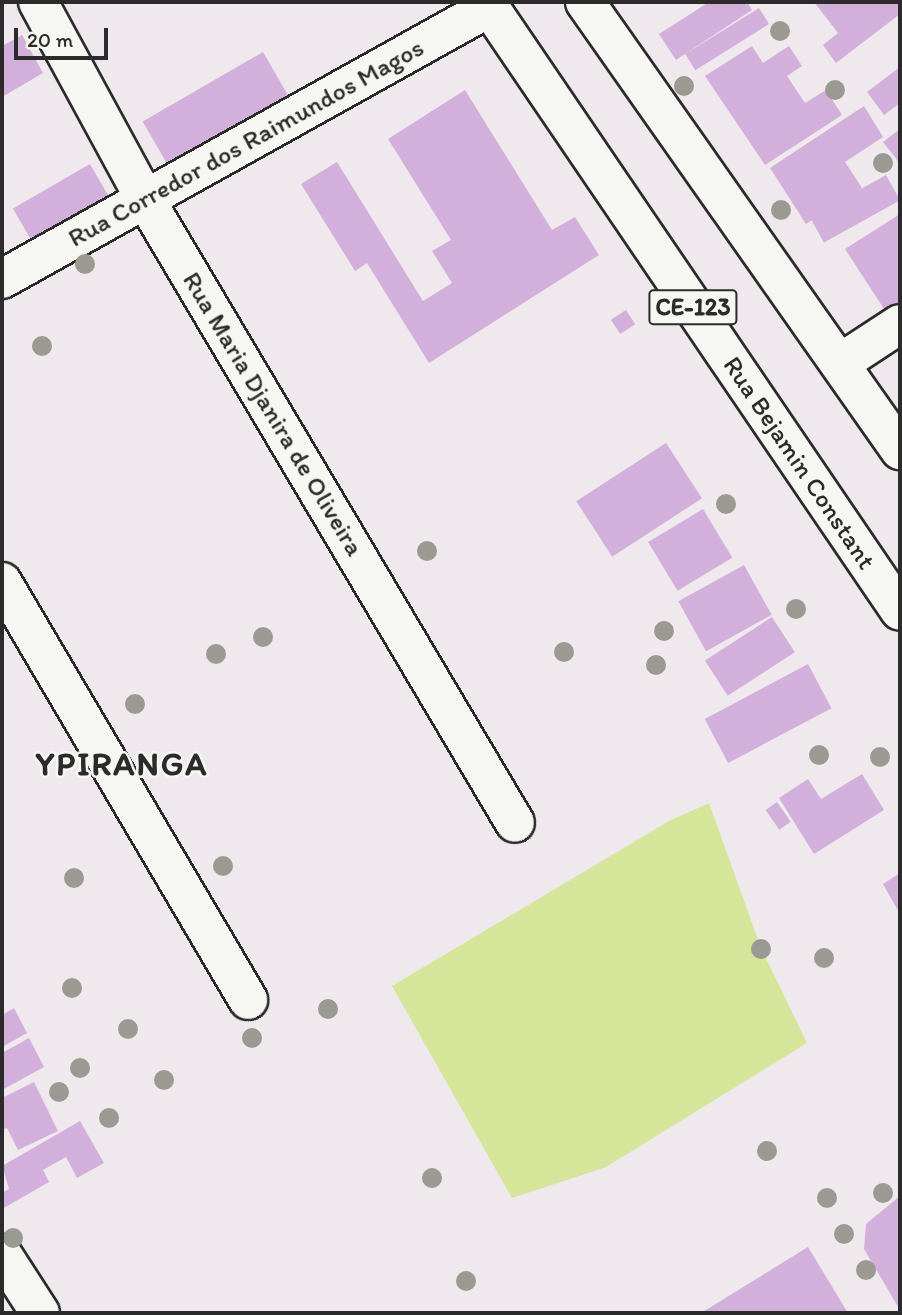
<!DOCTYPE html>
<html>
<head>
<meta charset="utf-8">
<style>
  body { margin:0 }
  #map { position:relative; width:902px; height:1315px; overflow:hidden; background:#efe8ed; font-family:Itim,sans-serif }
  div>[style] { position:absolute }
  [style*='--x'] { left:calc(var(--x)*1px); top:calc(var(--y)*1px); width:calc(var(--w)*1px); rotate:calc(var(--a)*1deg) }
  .green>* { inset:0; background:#d5e69a }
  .building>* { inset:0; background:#d2b0db; transform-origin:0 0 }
  .roads { filter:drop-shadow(2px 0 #2b2b2b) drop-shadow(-2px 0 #2b2b2b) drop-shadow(0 2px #2b2b2b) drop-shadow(0 -2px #2b2b2b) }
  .minor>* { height:38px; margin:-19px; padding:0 19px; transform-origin:19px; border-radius:19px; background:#f6f6f2 }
  .major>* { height:38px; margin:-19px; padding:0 19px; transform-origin:19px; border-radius:19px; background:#f6f6f2 }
  .trees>* { width:20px; height:20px; margin:-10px; border-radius:50%; background:#9b9a92 }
  span { translate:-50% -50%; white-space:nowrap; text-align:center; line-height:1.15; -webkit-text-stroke:5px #f6f6f2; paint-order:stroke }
  .shield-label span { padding:2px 5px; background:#f6f6f2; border:2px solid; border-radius:5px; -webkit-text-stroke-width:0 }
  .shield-label { font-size:24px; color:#2b2b2b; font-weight:700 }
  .street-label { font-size:26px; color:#2b2b2b }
  .district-label { font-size:33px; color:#2b2b2b; font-weight:700; letter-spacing:2px }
  .frame { position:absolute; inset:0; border:4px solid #2b2b2b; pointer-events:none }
  .scale { position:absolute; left:14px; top:28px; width:94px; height:32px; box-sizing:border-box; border:4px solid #2b2b2b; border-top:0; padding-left:9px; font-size:21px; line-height:24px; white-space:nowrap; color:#2b2b2b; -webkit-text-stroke:5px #f6f6f2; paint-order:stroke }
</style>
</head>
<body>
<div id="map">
  <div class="green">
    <i style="clip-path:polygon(709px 803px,761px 948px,807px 1043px,606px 1167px,512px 1198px,392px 986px,669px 821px)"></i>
  </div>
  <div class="building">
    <i style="clip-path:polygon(709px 2px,747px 2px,752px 10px,676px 60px,659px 34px)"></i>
    <i style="clip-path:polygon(814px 2px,900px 2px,900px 14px,836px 63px,823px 45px,838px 33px)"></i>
    <i style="left:759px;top:8px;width:19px;height:87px;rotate:58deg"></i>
    <i style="clip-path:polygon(22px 35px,43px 73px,2px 97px,2px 46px)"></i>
    <i style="clip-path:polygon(752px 46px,763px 63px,789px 46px,802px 66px,787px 76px,805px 103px,826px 90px,842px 115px,765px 165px,705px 76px)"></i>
    <i style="left:263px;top:52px;width:54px;height:139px;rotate:60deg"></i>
    <i style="clip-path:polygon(900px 67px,900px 103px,884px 115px,867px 92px)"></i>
    <i style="clip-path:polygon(465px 90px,552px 230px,575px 217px,599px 255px,429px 363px,367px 263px,355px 271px,301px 184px,337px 162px,423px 301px,452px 283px,432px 251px,451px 240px,388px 139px)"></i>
    <i style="clip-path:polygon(864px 106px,883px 137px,845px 162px,862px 188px,806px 224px,770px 168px)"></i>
    <i style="clip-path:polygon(900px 129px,900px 159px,898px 161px,883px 142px)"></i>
    <i style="left:90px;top:164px;width:43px;height:89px;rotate:60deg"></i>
    <i style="left:886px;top:175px;width:29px;height:87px;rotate:61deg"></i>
    <i style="clip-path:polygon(900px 214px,900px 303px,886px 312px,845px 249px)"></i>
    <i style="left:626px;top:310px;width:17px;height:18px;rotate:57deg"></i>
    <i style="left:666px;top:443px;width:66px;height:107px;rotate:57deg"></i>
    <i style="left:703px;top:509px;width:57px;height:64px;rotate:59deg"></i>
    <i style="left:744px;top:565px;width:57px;height:75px;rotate:61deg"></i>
    <i style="left:772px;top:617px;width:42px;height:80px;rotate:57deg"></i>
    <i style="left:808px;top:664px;width:50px;height:117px;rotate:62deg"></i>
    <i style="clip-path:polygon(862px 774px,884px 810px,814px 854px,779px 798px,808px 779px,821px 799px)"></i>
    <i style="left:777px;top:802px;width:24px;height:14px;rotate:55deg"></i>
    <i style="clip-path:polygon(900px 873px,900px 914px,883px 884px)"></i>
    <i style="clip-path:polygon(14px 1008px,27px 1033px,2px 1047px,2px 1015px)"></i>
    <i style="clip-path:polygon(29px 1038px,44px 1067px,2px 1090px,2px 1053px)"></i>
    <i style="clip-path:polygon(34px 1082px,58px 1131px,18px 1150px,7px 1128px,2px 1130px,2px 1098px)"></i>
    <i style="clip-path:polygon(80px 1121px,104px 1163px,77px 1178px,66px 1157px,43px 1170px,49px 1182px,2px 1209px,2px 1193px,9px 1189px,2px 1166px)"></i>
    <i style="clip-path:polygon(900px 1196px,900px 1310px,864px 1249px,866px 1224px)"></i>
    <i style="clip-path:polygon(808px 1247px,848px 1313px,701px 1313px)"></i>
  </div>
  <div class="roads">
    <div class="minor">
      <i style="--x:38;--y:2;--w:224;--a:61.5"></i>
      <i style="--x:145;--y:199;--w:725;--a:59.33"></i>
      <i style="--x:2;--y:279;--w:559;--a:-29.13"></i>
      <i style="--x:842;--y:362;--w:69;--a:-33.2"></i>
      <i style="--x:2;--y:582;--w:485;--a:59.5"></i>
      <i style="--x:2;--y:1254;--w:70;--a:57.2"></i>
    </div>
    <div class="major">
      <i style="--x:486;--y:2;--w:736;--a:55.79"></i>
      <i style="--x:585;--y:2;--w:548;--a:54.89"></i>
    </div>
  </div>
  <div class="trees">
    <i style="left:780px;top:31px"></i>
    <i style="left:684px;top:86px"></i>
    <i style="left:835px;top:90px"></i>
    <i style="left:883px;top:163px"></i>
    <i style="left:781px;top:210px"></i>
    <i style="left:85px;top:264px"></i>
    <i style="left:42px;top:346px"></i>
    <i style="left:726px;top:504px"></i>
    <i style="left:427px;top:551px"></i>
    <i style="left:796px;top:609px"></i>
    <i style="left:664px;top:631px"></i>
    <i style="left:263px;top:637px"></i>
    <i style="left:564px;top:652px"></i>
    <i style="left:216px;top:654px"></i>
    <i style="left:656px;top:665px"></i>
    <i style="left:135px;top:704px"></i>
    <i style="left:819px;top:755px"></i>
    <i style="left:880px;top:757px"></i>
    <i style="left:223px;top:866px"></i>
    <i style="left:74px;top:878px"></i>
    <i style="left:761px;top:949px"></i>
    <i style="left:824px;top:958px"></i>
    <i style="left:72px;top:988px"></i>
    <i style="left:328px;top:1009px"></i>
    <i style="left:128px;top:1029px"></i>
    <i style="left:252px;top:1038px"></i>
    <i style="left:80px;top:1068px"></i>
    <i style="left:164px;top:1080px"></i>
    <i style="left:59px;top:1092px"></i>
    <i style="left:109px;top:1118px"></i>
    <i style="left:767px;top:1151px"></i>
    <i style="left:432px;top:1178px"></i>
    <i style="left:883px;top:1193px"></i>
    <i style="left:827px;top:1198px"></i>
    <i style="left:844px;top:1234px"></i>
    <i style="left:13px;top:1238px"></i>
    <i style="left:866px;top:1270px"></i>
    <i style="left:466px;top:1281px"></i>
  </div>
  <div class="shield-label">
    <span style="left:693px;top:307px">CE-123</span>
  </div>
  <div class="street-label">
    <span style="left:246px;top:143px;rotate:-29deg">Rua Corredor dos Raimundos Magos</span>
    <span style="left:273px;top:414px;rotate:59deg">Rua Maria Djanira de Oliveira</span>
    <span style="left:799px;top:463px;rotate:56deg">Rua Bejamin Constant</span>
  </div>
  <div class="district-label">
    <span style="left:122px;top:764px">YPIRANGA</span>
  </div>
  <div class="frame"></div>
  <div class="scale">20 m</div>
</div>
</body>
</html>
